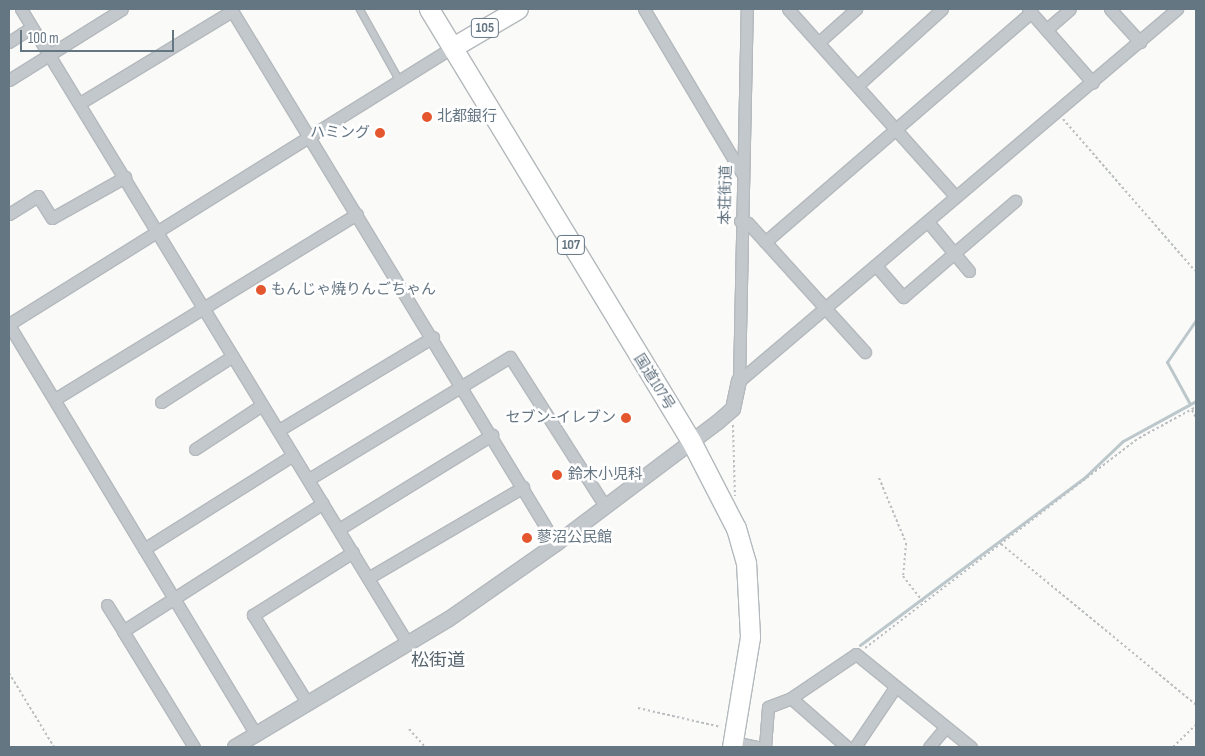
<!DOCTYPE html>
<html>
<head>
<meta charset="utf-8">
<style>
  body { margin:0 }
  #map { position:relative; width:1205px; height:756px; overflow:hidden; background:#fafaf8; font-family:"Sofia Sans Condensed","Noto Sans JP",sans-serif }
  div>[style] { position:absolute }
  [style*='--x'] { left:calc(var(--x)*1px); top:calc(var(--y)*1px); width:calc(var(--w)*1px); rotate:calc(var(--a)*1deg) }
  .stream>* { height:3px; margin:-1.5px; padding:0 1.5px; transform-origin:1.5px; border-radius:1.5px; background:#bbc7cb }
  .path>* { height:2px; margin-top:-1px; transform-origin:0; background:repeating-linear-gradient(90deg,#bbbfc2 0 2.5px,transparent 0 5px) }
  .roads { filter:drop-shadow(1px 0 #b4b9bd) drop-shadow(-1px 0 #b4b9bd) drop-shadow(0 1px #b4b9bd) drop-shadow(0 -1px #b4b9bd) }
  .service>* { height:5.5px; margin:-2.75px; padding:0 2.75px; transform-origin:2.75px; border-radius:2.75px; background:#c3c8cc }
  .minor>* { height:11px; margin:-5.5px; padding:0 5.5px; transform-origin:5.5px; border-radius:5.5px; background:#c3c8cc }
  .tertiary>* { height:14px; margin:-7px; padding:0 7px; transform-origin:7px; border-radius:7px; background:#c3c8cc }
  .trunk>* { height:19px; margin:-9.5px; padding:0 9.5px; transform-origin:9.5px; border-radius:9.5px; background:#fff }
  .dots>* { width:14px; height:14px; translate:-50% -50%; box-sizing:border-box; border:2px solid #fff; border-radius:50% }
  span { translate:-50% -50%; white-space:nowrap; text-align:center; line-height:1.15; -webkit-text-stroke:5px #fff; paint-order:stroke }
  .shield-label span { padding:1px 4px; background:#fff; border:1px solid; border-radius:4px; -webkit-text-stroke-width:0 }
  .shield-label { font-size:14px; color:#657683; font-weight:700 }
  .poi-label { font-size:15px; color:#657683 }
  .left { translate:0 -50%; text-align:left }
  .right { translate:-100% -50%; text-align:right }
  .street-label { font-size:15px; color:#657683 }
  .quarter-label { font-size:18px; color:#57646e }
  .frame { position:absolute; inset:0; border:10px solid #657683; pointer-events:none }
  .scale { position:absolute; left:20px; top:30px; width:154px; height:22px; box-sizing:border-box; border:2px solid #657683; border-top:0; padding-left:6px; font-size:15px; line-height:18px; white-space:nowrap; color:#657683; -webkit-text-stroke:4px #fff; paint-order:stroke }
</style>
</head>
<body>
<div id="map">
  <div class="stream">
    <i style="--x:1190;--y:404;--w:48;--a:-118.7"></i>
    <i style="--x:1167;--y:362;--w:51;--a:-55.4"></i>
    <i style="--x:860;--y:645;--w:281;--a:-36.7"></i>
    <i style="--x:1085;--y:477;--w:52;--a:-43.5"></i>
    <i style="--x:1123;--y:441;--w:83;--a:-28.7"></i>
  </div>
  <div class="path">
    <i style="--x:1063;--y:119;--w:201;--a:49"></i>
    <i style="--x:1192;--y:410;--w:9;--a:63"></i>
    <i style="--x:733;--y:425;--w:71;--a:88.4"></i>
    <i style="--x:879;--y:478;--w:70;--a:67.4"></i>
    <i style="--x:906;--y:543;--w:33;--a:95"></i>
    <i style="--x:903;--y:576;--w:34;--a:52"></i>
    <i style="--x:1001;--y:544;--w:253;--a:39.5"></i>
    <i style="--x:865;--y:648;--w:345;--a:-37.5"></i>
    <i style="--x:1139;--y:438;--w:65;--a:-28.5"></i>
    <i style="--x:9;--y:673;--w:87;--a:58.7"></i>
    <i style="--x:638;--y:708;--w:85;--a:12.9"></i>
    <i style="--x:409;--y:729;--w:24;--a:48"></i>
    <i style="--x:1173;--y:747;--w:32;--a:-44"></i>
  </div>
  <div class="roads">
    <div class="service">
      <i style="--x:360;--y:9;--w:82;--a:60.9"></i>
    </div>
    <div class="minor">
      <i style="--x:21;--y:9;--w:744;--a:58.64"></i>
      <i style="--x:231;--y:9;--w:626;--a:58.72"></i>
      <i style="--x:644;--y:9;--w:190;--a:59.2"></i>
      <i style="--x:788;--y:9;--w:251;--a:48.2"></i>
      <i style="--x:1028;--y:9;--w:98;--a:48.7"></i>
      <i style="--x:1110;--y:9;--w:45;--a:47.7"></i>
      <i style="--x:1047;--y:29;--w:30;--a:-41"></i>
      <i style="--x:9;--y:42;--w:27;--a:-33"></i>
      <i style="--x:819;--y:42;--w:50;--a:-41.7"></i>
      <i style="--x:9;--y:80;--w:133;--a:-32.1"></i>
      <i style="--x:858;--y:85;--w:113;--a:-42.1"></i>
      <i style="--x:80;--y:103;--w:178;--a:-31.2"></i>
      <i style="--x:9;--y:214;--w:34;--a:-32"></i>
      <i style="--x:38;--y:196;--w:26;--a:58"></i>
      <i style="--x:52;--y:218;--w:84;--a:-29.3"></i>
      <i style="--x:740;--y:221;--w:8;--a:14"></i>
      <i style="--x:748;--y:223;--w:174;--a:47.8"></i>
      <i style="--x:928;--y:222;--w:64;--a:50.1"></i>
      <i style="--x:765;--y:242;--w:352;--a:-40.8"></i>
      <i style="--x:877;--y:267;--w:40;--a:49"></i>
      <i style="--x:903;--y:297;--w:148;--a:-40.6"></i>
      <i style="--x:9;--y:324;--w:523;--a:-31.96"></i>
      <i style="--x:9;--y:325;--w:479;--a:58.9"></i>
      <i style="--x:739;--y:381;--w:575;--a:-40.34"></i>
      <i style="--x:739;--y:381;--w:372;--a:-88.8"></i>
      <i style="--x:55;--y:399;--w:354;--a:-31.5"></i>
      <i style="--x:161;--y:402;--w:85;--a:-32.6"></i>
      <i style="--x:279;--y:430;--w:180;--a:-31.1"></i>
      <i style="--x:195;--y:449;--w:80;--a:-33.3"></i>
      <i style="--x:309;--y:479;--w:235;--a:-31.3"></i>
      <i style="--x:510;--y:357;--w:177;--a:57.5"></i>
      <i style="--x:339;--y:529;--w:180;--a:-31.6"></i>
      <i style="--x:144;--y:549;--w:176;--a:-32.2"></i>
      <i style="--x:368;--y:578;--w:180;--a:-30.4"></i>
      <i style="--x:107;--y:605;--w:31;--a:58"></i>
      <i style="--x:791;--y:698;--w:74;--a:41.2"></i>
      <i style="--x:308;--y:704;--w:105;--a:-121.7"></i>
      <i style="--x:253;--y:615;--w:118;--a:-32.2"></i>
      <i style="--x:733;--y:742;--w:24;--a:12"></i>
      <i style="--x:194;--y:747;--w:136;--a:-121.5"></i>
      <i style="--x:123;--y:631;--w:237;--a:-32.6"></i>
      <i style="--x:765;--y:747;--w:40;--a:-85.7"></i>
      <i style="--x:768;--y:707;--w:25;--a:-21"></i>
      <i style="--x:791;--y:698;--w:78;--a:-34.1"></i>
      <i style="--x:856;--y:654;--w:148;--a:39"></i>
      <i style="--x:855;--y:747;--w:73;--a:-56.1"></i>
      <i style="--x:929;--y:747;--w:26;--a:-50"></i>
    </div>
    <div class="tertiary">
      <i style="--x:235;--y:747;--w:249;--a:-30.9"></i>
      <i style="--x:449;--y:619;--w:131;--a:-35"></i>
      <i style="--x:556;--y:544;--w:203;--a:-37"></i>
      <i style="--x:718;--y:422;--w:20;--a:-41"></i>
      <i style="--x:733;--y:409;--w:29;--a:-78"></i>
    </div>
    <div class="trunk">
      <i style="--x:429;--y:9;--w:505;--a:58.76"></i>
      <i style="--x:691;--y:441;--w:98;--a:62.7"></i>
      <i style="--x:736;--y:528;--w:35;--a:74"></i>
      <i style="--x:746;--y:562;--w:75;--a:86.9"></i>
      <i style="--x:750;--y:637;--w:111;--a:99.3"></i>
      <i style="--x:453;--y:47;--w:75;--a:-30.3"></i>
    </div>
  </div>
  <div class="dots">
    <i style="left:427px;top:117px;background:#e4572e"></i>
    <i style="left:380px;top:133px;background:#e4572e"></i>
    <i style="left:261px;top:290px;background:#e4572e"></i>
    <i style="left:626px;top:418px;background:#e4572e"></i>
    <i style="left:557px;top:475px;background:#e4572e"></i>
    <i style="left:527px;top:538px;background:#e4572e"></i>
  </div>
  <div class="shield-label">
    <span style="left:485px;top:28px">105</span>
    <span style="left:571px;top:245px">107</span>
  </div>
  <div class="poi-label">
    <span class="left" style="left:437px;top:117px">北都銀行</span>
    <span class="right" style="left:370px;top:133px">ハミング</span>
    <span class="left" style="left:271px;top:290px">もんじゃ焼りんごちゃん</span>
    <span class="right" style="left:616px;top:418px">セブン-イレブン</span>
    <span class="left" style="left:568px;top:475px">鈴木小児科</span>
    <span class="left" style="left:537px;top:538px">蓼沼公民館</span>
  </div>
  <div class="street-label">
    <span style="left:726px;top:195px;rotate:-89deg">本荘街道</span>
    <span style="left:654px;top:382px;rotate:58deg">国道107号</span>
  </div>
  <div class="quarter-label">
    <span style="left:438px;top:661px">松街道</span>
  </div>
  <div class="frame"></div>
  <div class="scale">100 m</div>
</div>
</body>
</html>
